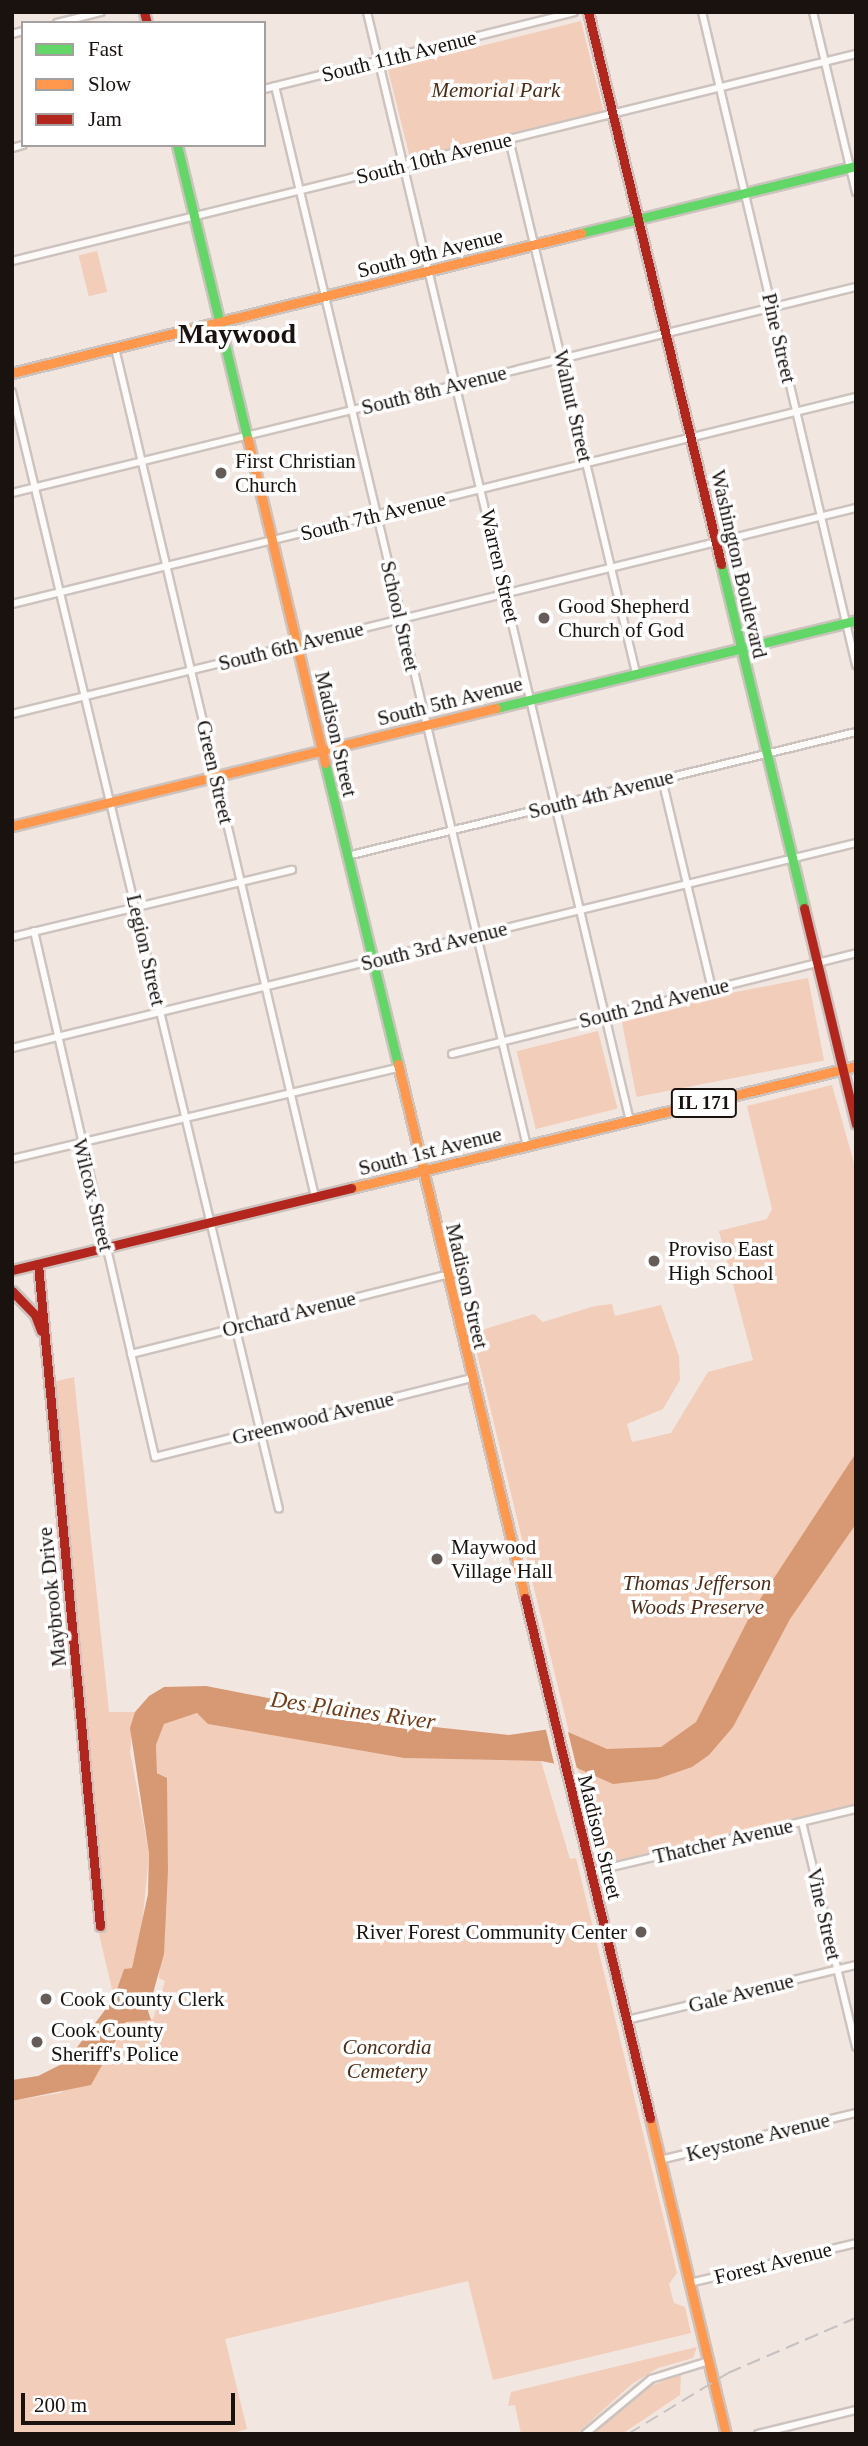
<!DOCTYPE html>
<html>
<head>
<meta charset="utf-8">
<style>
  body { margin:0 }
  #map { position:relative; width:868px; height:2446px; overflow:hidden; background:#f2e6e0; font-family:Georgia,serif }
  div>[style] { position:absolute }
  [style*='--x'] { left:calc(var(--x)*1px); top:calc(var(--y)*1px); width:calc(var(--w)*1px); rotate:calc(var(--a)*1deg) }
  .green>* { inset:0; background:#f2cdb9; transform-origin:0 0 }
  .water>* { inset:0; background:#d79874 }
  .pier>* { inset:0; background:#f2e6e0 }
  .roads { filter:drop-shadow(2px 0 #cdc3be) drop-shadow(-2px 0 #cdc3be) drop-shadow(0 2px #cdc3be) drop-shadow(0 -2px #cdc3be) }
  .street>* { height:6px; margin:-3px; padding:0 3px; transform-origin:3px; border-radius:3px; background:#fdfbfa }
  .fast>* { height:9px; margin:-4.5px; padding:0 4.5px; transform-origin:4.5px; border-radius:4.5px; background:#63d668 }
  .slow>* { height:9px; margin:-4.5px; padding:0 4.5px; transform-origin:4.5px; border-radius:4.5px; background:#ff974d }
  .jam>* { height:9px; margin:-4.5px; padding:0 4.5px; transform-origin:4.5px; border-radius:4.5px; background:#b3261e }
  .rail>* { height:2px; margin-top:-1px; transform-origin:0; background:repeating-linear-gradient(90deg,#c6c2c1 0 14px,transparent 0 21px) }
  .dots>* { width:19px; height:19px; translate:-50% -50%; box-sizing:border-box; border:4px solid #fff; border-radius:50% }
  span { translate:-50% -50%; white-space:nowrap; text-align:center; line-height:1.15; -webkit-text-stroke:7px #fff; paint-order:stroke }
  .shield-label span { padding:2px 5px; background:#fff; border:2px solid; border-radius:5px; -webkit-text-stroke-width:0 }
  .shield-label { font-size:19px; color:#19120f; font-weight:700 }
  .street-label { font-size:21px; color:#19120f }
  .park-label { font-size:21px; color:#4e2b16; font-style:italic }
  .poi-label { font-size:21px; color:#19120f }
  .left { translate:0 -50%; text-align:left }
  .right { translate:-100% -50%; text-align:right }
  .water-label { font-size:23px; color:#733a16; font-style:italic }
  .district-label { font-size:28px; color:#19120f; font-weight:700 }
  .frame { position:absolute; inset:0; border:14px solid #19120f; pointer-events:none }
  .legend { position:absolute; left:21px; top:21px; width:245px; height:126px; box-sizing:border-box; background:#fff; border:2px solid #a3a09f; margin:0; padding:9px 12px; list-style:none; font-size:21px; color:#19120f }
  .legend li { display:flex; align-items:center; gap:14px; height:35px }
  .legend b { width:35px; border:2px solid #a3a09f }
  .scale { position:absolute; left:21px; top:2393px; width:214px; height:32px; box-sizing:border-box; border:4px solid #19120f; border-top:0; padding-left:9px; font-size:21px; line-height:24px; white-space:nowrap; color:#19120f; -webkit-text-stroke:5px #fff; paint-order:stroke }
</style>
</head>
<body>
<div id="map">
  <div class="green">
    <i style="left:581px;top:21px;width:94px;height:199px;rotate:76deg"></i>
    <i style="left:97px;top:251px;width:42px;height:19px;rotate:76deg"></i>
    <i style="left:808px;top:978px;width:84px;height:191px;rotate:79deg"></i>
    <i style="left:598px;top:1031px;width:80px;height:84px;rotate:76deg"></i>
    <i style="clip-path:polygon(832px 1085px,856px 1170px,856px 1804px,601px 1864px,472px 1333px,534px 1314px,543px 1322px,595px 1306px,612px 1304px,615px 1316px,661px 1305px,679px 1356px,680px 1380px,663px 1409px,627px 1424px,632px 1442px,671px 1433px,708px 1372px,753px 1360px,719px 1231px,767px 1219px,772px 1209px,747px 1106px)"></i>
    <i style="clip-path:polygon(74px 1377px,109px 1712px,135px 1712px,130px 1751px,149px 1853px,142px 1928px,132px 1968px,124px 1969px,114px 1998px,99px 1934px,105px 1923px,53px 1382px)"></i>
    <i style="clip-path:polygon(197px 1713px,209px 1724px,404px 1758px,541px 1761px,570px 1859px,576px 1858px,677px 2273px,669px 2284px,674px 2303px,685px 2307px,691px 2333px,493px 2380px,468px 2281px,225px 2339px,247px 2429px,229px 2434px,12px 2434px,12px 2101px,60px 2093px,106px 2062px,127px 2022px,153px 2019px,165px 1981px,159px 1978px,168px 1871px,166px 1778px,157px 1772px,156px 1745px,164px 1724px)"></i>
    <i style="clip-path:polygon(697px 2347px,693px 2358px,658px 2368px,632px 2384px,576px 2434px,521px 2434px,515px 2405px,508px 2406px,511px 2392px)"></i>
    <i style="clip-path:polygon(681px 2374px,680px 2395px,622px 2434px,590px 2434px,646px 2388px)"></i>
  </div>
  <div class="water">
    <i style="clip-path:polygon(856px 1453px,856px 1524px,790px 1619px,733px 1727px,709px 1755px,692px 1767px,657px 1779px,613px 1784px,577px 1768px,541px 1761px,404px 1758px,208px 1724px,197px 1713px,164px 1724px,156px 1745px,157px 1773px,167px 1778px,168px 1871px,164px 1954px,148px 2011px,151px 2020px,126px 2022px,91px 2085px,12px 2101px,12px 2080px,38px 2076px,66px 2062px,114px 1998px,124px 1969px,132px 1968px,148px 1894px,149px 1853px,130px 1728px,135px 1712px,149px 1696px,164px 1687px,206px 1686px,397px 1723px,509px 1735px,550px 1729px,568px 1732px,607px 1749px,661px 1747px,696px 1722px,753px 1610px)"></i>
  </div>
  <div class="pier">
    <i style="clip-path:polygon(545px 1726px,567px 1728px,578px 1773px,555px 1767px)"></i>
  </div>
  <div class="roads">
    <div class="street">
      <i style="--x:367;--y:12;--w:1140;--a:76.66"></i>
      <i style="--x:702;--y:12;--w:671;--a:76.73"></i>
      <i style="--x:813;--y:12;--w:185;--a:76.6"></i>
      <i style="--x:57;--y:23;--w:45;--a:-14"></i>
      <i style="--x:12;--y:34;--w:11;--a:-15"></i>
      <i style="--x:275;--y:86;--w:1090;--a:76.63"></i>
      <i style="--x:264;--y:89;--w:319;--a:-13.9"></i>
      <i style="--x:509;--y:139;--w:549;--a:76.62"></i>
      <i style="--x:12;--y:148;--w:11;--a:-15"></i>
      <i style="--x:12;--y:261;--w:869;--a:-13.78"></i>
      <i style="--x:115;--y:348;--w:872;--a:76.74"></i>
      <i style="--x:12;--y:392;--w:1148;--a:76.56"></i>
      <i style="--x:12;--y:493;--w:869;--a:-13.72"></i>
      <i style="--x:12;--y:604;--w:869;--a:-13.78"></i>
      <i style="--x:12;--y:714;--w:869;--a:-13.72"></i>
      <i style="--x:662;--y:779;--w:216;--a:76.6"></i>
      <i style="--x:347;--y:856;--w:524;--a:-13.69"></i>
      <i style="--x:34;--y:931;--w:540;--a:77.05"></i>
      <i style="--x:155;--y:1457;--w:326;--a:-14"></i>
      <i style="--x:12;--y:937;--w:288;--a:-13.5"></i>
      <i style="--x:12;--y:1048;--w:869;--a:-13.65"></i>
      <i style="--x:452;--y:1054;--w:416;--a:-14"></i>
      <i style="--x:12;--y:1159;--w:396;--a:-13.3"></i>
      <i style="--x:131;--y:1354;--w:325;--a:-14.1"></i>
      <i style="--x:802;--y:1822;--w:231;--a:76.5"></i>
      <i style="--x:591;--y:1872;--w:272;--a:-13.4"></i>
      <i style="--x:627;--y:2020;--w:236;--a:-13.5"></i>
      <i style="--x:660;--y:2160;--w:202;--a:-13.5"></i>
      <i style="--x:690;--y:2283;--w:171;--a:-13.5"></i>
      <i style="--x:585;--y:2434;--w:86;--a:-39.8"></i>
      <i style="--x:651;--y:2379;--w:61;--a:-17.2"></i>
      <i style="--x:758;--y:2434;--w:101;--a:-13.8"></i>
    </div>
    <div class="fast">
      <i style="--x:177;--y:145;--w:303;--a:76.5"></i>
      <i style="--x:581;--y:233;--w:283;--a:-13.7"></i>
      <i style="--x:721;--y:564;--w:354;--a:76.4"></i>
      <i style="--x:496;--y:708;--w:371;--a:-13.7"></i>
      <i style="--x:325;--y:763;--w:310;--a:76.4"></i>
    </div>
    <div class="slow">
      <i style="--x:12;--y:373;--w:586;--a:-13.82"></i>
      <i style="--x:248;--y:440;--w:332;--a:76.6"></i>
      <i style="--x:12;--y:826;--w:498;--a:-13.7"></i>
      <i style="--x:398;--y:1064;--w:549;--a:76.62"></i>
      <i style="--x:351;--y:1188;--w:520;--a:-13.58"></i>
      <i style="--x:650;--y:2118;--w:325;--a:76.5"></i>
    </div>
    <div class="jam">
      <i style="--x:144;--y:12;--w:11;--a:75"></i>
      <i style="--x:588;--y:12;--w:568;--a:76.45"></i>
      <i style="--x:804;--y:908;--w:222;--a:76.5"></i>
      <i style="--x:38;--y:1264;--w:665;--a:84.65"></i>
      <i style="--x:12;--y:1270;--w:349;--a:-13.6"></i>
      <i style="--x:12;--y:1291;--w:33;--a:46"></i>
      <i style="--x:35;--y:1315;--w:17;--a:69"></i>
      <i style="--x:525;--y:1598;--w:535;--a:76.48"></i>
    </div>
  </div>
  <div class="rail">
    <i style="--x:628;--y:2434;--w:117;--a:-31.4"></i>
    <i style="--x:728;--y:2373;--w:139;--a:-23.3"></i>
  </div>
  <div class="dots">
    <i style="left:221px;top:473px;background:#655c58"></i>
    <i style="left:544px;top:618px;background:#655c58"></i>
    <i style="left:654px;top:1261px;background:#655c58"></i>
    <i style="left:437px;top:1559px;background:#655c58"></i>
    <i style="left:641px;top:1932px;background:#655c58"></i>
    <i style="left:46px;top:1999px;background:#655c58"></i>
    <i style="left:37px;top:2042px;background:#655c58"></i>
  </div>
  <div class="shield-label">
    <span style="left:704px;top:1103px">IL 171</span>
  </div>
  <div class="street-label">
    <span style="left:399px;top:56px;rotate:-14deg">South 11th Avenue</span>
    <span style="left:434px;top:158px;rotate:-14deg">South 10th Avenue</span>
    <span style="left:430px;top:253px;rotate:-14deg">South 9th Avenue</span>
    <span style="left:779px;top:338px;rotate:77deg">Pine Street</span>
    <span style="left:434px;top:390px;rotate:-14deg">South 8th Avenue</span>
    <span style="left:573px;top:406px;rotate:77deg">Walnut Street</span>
    <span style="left:373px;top:516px;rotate:-14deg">South 7th Avenue</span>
    <span style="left:739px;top:564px;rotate:77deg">Washington Boulevard</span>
    <span style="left:500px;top:566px;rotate:77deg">Warren Street</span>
    <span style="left:400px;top:616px;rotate:77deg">School Street</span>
    <span style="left:291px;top:646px;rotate:-14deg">South 6th Avenue</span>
    <span style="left:450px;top:701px;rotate:-14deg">South 5th Avenue</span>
    <span style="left:336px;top:734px;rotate:77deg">Madison Street</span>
    <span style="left:215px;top:772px;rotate:77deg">Green Street</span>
    <span style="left:601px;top:794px;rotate:-14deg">South 4th Avenue</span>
    <span style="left:434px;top:946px;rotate:-14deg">South 3rd Avenue</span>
    <span style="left:146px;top:950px;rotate:77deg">Legion Street</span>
    <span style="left:654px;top:1003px;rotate:-14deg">South 2nd Avenue</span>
    <span style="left:430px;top:1151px;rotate:-14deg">South 1st Avenue</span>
    <span style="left:93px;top:1195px;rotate:76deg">Wilcox Street</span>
    <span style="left:467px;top:1286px;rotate:77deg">Madison Street</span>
    <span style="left:289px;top:1314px;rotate:-14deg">Orchard Avenue</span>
    <span style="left:313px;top:1418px;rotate:-14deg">Greenwood Avenue</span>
    <span style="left:52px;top:1597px;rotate:-96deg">Maybrook Drive</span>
    <span style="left:600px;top:1837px;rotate:76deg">Madison Street</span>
    <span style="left:723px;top:1841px;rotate:-13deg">Thatcher Avenue</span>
    <span style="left:824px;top:1914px;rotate:77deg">Vine Street</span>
    <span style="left:741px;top:1993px;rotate:-14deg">Gale Avenue</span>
    <span style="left:758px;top:2137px;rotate:-14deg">Keystone Avenue</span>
    <span style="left:773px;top:2263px;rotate:-14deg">Forest Avenue</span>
  </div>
  <div class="park-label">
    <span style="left:496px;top:90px">Memorial Park</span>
    <span style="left:697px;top:1595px">Thomas Jefferson<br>Woods Preserve</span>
    <span style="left:387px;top:2059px">Concordia<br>Cemetery</span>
  </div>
  <div class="poi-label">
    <span class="left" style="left:235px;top:473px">First Christian<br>Church</span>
    <span class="left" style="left:558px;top:618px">Good Shepherd<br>Church of God</span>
    <span class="left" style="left:668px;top:1261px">Proviso East<br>High School</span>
    <span class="left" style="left:451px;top:1559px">Maywood<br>Village Hall</span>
    <span class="right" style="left:627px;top:1932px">River Forest Community Center</span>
    <span class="left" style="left:60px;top:1999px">Cook County Clerk</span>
    <span class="left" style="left:51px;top:2042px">Cook County<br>Sheriff's Police</span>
  </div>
  <div class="water-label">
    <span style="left:353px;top:1711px;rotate:8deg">Des Plaines River</span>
  </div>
  <div class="district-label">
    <span style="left:237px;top:334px">Maywood</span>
  </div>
  <div class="frame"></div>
  <ul class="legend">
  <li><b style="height:9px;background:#63d668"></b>Fast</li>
  <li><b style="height:9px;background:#ff974d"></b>Slow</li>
  <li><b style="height:9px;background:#b3261e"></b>Jam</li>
  </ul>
  <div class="scale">200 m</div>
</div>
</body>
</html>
